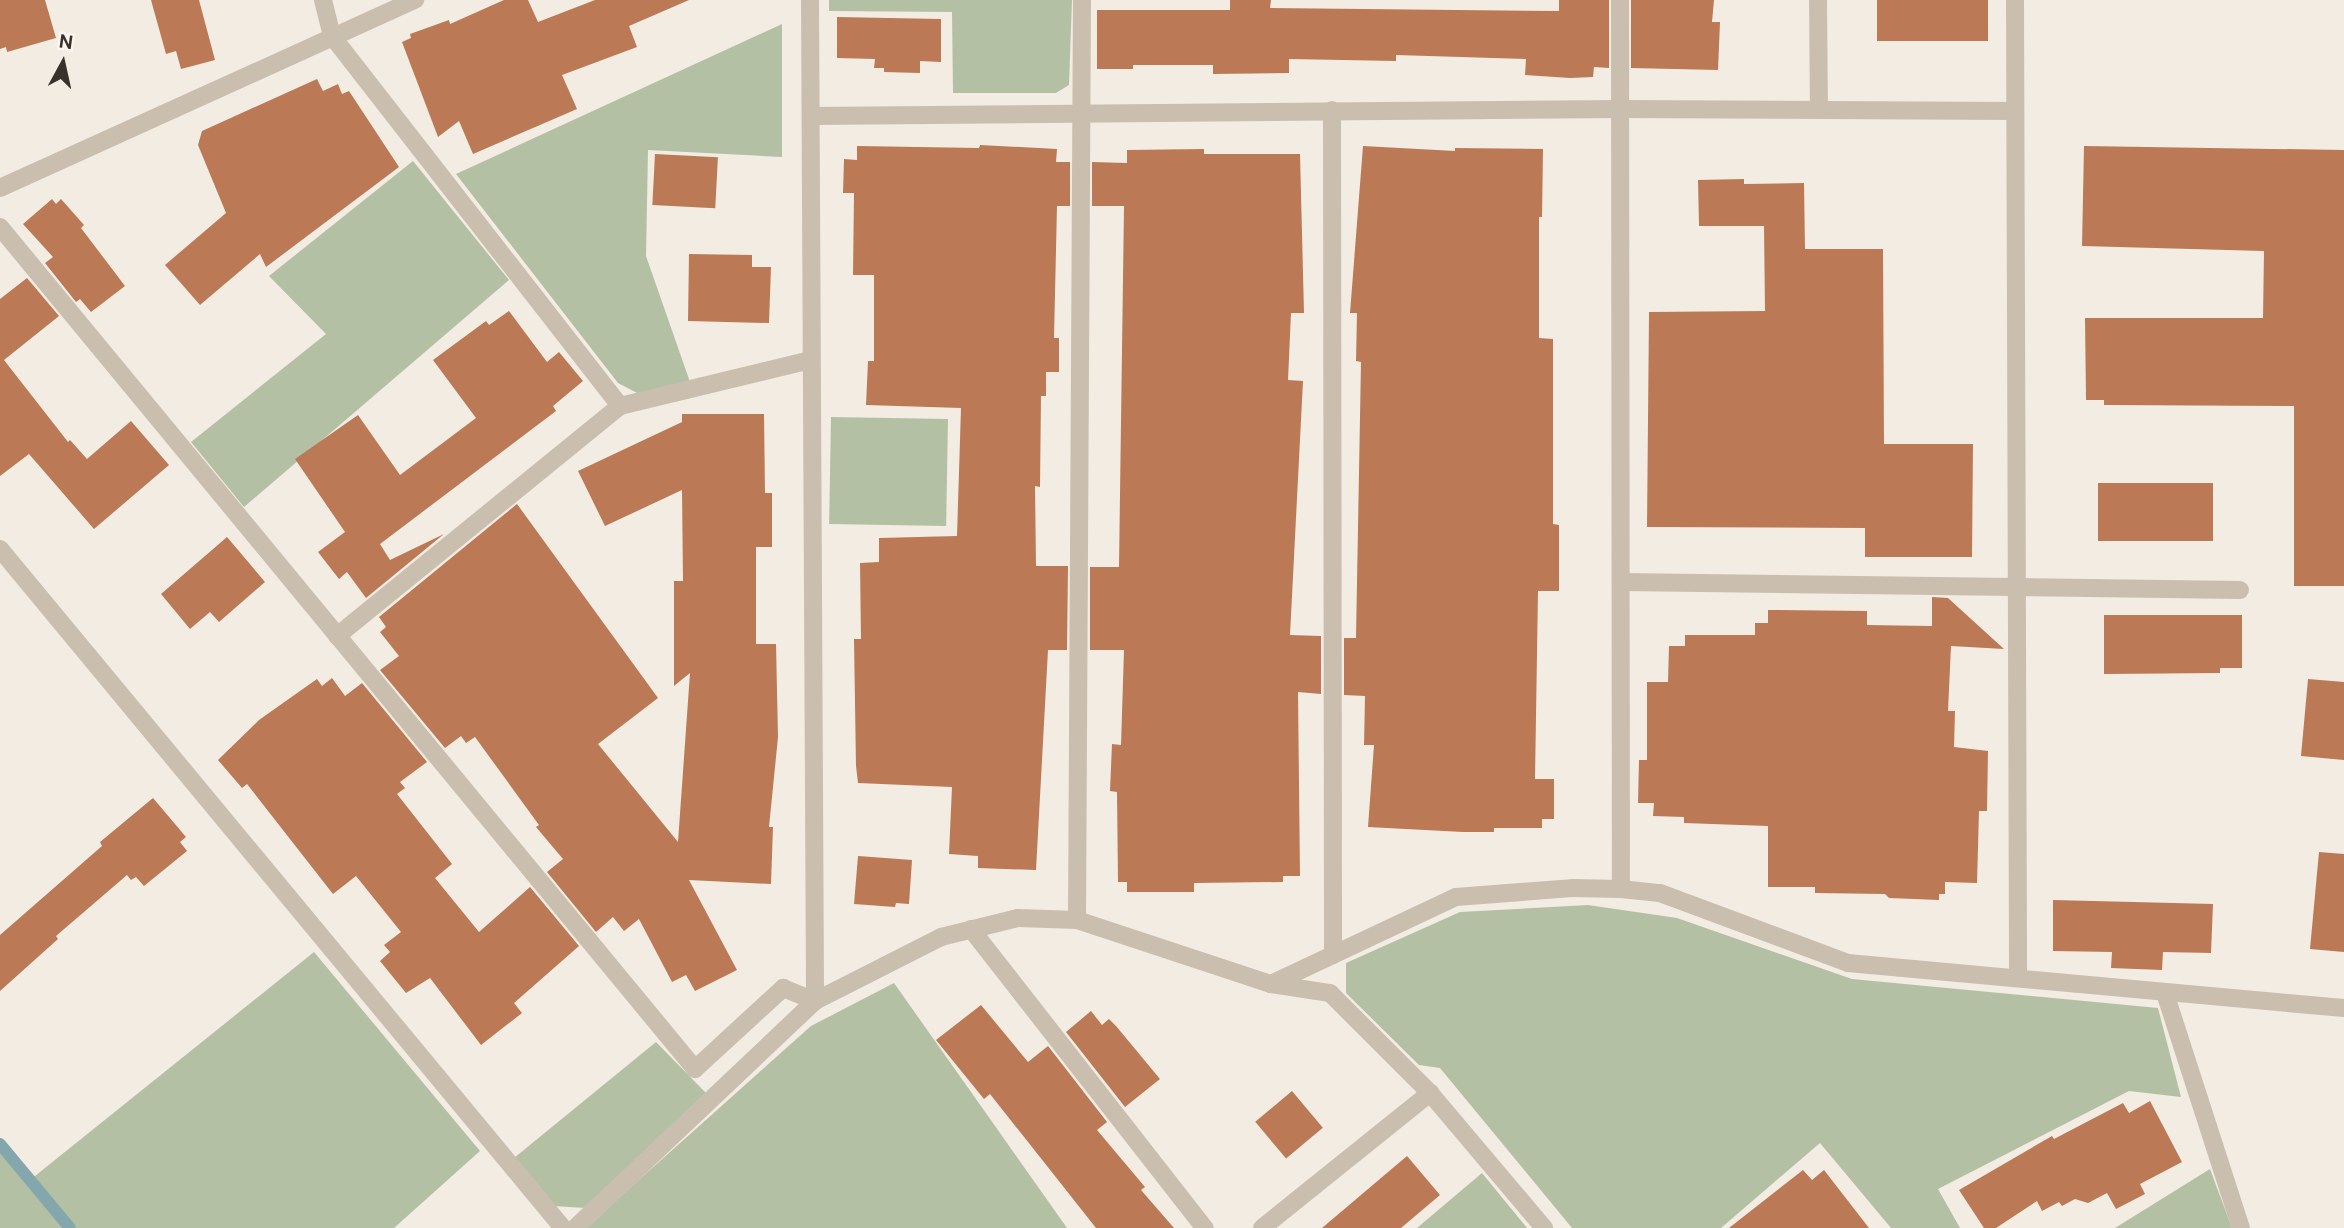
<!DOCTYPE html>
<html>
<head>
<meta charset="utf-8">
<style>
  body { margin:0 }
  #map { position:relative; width:2344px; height:1228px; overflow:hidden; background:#f2ece3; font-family:"DM Sans",sans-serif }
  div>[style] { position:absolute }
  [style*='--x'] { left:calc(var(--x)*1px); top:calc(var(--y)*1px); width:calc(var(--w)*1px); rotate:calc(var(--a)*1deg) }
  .green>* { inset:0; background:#b4c0a3; transform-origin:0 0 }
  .stream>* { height:12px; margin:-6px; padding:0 6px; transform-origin:6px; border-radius:6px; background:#84a7ad }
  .building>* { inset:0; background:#bc7956; transform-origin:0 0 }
  .service>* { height:18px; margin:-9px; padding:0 9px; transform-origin:9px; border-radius:9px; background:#cabeaf }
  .minor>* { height:18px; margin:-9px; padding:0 9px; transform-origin:9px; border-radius:9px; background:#cabeaf }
  .tertiary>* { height:18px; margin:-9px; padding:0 9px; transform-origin:9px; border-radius:9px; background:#cabeaf }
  span { translate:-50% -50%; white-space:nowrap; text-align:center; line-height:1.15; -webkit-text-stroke:5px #faf6ef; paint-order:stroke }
  .north { position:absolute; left:28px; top:28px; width:70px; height:70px; -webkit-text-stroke:5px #faf6ef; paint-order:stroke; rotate:8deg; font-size:19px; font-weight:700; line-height:28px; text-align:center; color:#39322c }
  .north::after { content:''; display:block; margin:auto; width:24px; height:32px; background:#39322c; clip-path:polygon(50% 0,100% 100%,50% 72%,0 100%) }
</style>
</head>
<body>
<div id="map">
  <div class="green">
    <i style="clip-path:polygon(829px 0,1072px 0,1069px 85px,1056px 93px,953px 93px,952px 12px,829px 11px)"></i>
    <i style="clip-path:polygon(782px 24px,782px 157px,648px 150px,646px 256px,690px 382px,639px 394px,618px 383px,456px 174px)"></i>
    <i style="clip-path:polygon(413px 161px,509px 280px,244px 507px,191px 442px,326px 334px,269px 276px)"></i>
    <i style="left:831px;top:417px;width:117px;height:107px;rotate:1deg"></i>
    <i style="clip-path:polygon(1588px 905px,1677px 918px,1852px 979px,2158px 1008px,2181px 1097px,2129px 1091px,1938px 1189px,1960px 1228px,1891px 1228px,1820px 1143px,1721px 1228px,1572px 1228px,1440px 1068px,1419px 1065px,1346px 993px,1346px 963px,1460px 912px)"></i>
    <i style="clip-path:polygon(314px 952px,480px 1151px,394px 1228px,0 1228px,0 1144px,30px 1180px)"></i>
    <i style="clip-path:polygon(894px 983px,1067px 1228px,585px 1228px,811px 1026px)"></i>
    <i style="clip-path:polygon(656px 1042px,706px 1093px,586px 1208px,553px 1206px,514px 1158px)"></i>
    <i style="clip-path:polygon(2210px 1169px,2232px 1228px,2115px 1228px)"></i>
    <i style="clip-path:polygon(1482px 1173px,1527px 1228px,1417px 1228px)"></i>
  </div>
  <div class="stream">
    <i style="--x:0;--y:1144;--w:109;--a:50.2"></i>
  </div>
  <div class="building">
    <i style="clip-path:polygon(0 0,45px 0,56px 38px,7px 52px,6px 47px,0 49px)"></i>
    <i style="clip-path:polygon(151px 0,199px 0,215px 60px,181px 69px,176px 51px,166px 54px)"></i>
    <i style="clip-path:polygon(504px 0,528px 0,538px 22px,595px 0,689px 0,629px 26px,637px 47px,562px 75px,577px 109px,473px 154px,459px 121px,438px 137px,402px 42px,411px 38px,410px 34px,449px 20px,450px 24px)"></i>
    <i style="clip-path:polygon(1230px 0,1271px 0,1270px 8px,1559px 11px,1559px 0,1609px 0,1609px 68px,1594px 67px,1593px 77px,1570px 78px,1525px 75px,1526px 59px,1396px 55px,1396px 61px,1289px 59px,1289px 73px,1213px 74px,1213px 65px,1133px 65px,1133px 69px,1097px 69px,1097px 10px,1230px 10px)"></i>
    <i style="clip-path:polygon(1631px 0,1714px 0,1712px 22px,1720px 22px,1718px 70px,1631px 68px)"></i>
    <i style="left:1877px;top:0;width:111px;height:41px"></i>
    <i style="clip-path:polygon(837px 17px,941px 19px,941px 62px,920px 61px,920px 73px,884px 72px,884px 68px,874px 68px,875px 59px,837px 58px)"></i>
    <i style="clip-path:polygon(317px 79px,323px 91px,338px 84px,342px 94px,349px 91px,399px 167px,266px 267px,260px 254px,200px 305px,165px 265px,226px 213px,198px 145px,202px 131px)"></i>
    <i style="clip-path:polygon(980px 145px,1057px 149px,1056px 162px,1070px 162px,1070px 206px,1057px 206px,1054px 338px,1059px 338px,1059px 372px,1046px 372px,1046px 396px,1041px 396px,1040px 487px,1035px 486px,1036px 566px,1068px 566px,1067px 650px,1048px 650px,1036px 870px,978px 868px,978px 856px,949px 854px,952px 787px,858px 783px,856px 766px,854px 639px,861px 639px,860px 563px,879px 562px,879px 538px,957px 536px,961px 408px,866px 405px,868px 361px,874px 361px,874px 275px,853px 275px,854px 193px,843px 193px,844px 159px,857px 160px,857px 146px,979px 148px)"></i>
    <i style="clip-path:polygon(1363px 146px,1455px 151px,1455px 148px,1543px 149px,1542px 217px,1539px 217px,1539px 338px,1553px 339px,1553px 524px,1559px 525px,1559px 591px,1538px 591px,1535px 779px,1554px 779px,1554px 819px,1542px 819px,1542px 828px,1494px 828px,1494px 832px,1463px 832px,1368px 827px,1374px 745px,1364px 745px,1365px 696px,1344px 695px,1344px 638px,1356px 638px,1361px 362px,1356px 361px,1357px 313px,1350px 313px)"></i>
    <i style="clip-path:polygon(2084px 146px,2344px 150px,2344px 586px,2294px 586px,2294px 406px,2104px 405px,2104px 400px,2086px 400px,2085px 318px,2263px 318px,2264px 251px,2082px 246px)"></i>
    <i style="clip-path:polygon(1204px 149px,1204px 154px,1300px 154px,1304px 313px,1291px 313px,1288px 380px,1303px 381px,1290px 635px,1321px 636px,1321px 694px,1298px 692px,1300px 876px,1283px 876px,1283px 882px,1194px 883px,1194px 892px,1127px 892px,1127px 882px,1118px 882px,1117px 792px,1110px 791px,1112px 744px,1121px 745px,1124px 650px,1090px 650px,1090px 567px,1119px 567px,1124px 206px,1092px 206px,1092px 162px,1127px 163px,1127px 150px)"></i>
    <i style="left:655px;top:154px;width:63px;height:51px;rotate:3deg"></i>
    <i style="clip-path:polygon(1744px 179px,1744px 184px,1804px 183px,1805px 249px,1883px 249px,1884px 444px,1973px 444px,1972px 557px,1865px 557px,1865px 528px,1647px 527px,1649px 312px,1765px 311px,1764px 226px,1699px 226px,1698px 180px)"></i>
    <i style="clip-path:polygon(52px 199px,56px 204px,61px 199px,84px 225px,81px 228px,125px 286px,91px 312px,80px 299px,76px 302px,45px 263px,53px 257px,23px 224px)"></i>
    <i style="clip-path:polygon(689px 254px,752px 255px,752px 267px,771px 267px,769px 323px,688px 321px)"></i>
    <i style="clip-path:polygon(27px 278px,59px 316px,4px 360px,68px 442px,70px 440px,87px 459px,131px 421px,169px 465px,94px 529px,29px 454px,0 476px,0 299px)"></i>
    <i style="clip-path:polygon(509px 311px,547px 362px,559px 352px,583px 381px,553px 406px,556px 411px,380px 544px,390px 560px,444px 534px,366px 598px,347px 572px,339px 579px,318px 552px,345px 532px,295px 459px,358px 415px,400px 475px,476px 418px,433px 360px,486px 321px,489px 325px)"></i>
    <i style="clip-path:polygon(682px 414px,764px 414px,765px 493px,772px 493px,772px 547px,756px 547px,756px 644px,776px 644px,778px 737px,769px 827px,773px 827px,771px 884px,689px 880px,737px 970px,695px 991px,686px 975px,672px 982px,639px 919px,624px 931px,613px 917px,596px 932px,547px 872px,563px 859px,536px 827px,539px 825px,475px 737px,466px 743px,461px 736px,445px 748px,380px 670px,399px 656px,380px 632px,386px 627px,379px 617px,517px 504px,658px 698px,598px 744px,678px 842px,690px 673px,674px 686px,674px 581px,683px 581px,682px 490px,605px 526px,578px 471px,682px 422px)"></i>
    <i style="left:2098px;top:483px;width:115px;height:58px"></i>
    <i style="clip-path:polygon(227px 537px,265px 582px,219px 622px,210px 612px,190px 629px,161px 594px)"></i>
    <i style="clip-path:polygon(1932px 597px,1948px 598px,2004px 649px,1951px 646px,1948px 711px,1955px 711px,1954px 747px,1988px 751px,1987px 811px,1979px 811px,1977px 883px,1945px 882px,1945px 894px,1939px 894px,1939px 900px,1889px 898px,1885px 894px,1815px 893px,1815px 887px,1768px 887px,1768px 826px,1684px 823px,1684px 817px,1653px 816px,1654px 803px,1638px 803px,1639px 760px,1647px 760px,1647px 682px,1668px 682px,1669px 646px,1685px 646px,1685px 635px,1755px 635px,1755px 623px,1768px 623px,1768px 610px,1867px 611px,1867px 625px,1932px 626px)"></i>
    <i style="clip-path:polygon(2104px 615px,2242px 615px,2242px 668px,2220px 668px,2220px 673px,2104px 674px)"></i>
    <i style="clip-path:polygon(332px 678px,345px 696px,362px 683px,427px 762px,400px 782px,405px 788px,397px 794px,452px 864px,435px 878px,479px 932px,530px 887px,579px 946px,514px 1003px,522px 1013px,481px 1045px,430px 978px,406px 993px,380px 961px,390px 952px,384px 945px,401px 932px,356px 876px,333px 894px,247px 784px,242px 788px,218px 760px,259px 720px,317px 679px,322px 686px)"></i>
    <i style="clip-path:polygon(2308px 679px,2344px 682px,2344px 760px,2301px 756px)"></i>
    <i style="clip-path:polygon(153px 798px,186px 837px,180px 842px,187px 851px,144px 886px,136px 877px,131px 880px,127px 875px,56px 936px,58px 939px,0 991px,0 935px,102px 846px,100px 842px)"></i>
    <i style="clip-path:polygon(2319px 852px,2344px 854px,2344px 952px,2310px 949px)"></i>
    <i style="clip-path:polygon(858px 856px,912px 860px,909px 904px,896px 903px,895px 907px,854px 904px)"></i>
    <i style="clip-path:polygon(2053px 900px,2213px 904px,2211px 953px,2163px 952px,2162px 970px,2111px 968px,2112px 952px,2053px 951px)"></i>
    <i style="clip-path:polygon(981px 1005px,1028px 1062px,1048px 1046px,1107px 1122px,1097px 1130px,1145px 1187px,1141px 1190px,1174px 1228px,1096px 1228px,990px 1094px,984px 1099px,936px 1040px)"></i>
    <i style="clip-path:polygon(1091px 1011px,1102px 1025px,1109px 1019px,1116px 1026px,1160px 1079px,1125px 1107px,1066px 1032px)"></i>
    <i style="left:1292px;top:1091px;width:48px;height:48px;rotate:50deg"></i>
    <i style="clip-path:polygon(2150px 1101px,2182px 1162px,2140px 1184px,2145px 1194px,2116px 1209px,2107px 1193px,2088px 1203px,2075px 1199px,2062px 1206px,2059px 1202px,2042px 1211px,2037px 1201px,1996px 1228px,1984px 1228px,1959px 1190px,2052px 1136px,2054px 1139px,2123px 1103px,2129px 1113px)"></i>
    <i style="clip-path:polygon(1407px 1156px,1440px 1195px,1401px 1228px,1322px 1228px)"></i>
    <i style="clip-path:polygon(1803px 1170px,1812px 1180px,1824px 1170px,1869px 1228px,1729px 1228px)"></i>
  </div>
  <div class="service">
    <i style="--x:0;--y:227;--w:1092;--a:50.46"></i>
    <i style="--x:695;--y:1069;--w:120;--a:-42.6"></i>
    <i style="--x:783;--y:988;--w:35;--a:22"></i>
    <i style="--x:0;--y:549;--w:882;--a:50.34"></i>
    <i style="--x:1621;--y:582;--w:619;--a:0.74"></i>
    <i style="--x:337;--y:636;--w:365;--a:-39.1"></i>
  </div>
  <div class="minor">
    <i style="--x:323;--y:0;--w:37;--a:76"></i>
    <i style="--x:332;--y:36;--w:469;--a:52.1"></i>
    <i style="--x:620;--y:406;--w:195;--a:-13.6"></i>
    <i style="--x:1620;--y:0;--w:889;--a:89.94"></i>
    <i style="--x:1818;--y:0;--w:110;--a:89.5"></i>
    <i style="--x:1332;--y:110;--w:845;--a:89.93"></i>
    <i style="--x:811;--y:116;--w:810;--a:-0.5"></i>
    <i style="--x:1621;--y:109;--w:394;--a:0.3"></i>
    <i style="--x:1077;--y:920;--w:920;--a:-89.69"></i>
    <i style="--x:971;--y:929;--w:380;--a:52"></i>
    <i style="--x:1271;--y:984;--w:204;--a:-25.2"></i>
    <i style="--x:1456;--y:897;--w:116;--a:-4.4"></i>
    <i style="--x:1572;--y:888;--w:49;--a:1.2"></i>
    <i style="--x:1621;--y:889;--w:39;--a:6"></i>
    <i style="--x:1660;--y:893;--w:201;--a:20.4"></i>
    <i style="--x:1848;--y:963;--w:498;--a:5.2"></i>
    <i style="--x:2165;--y:993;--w:247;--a:72.1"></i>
    <i style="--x:575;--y:1228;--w:330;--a:-43.4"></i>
    <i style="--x:815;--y:1001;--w:141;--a:-26.9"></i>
    <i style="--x:941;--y:937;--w:79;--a:-13.9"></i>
    <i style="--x:1018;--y:918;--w:59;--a:1.9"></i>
    <i style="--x:1077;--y:920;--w:204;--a:18.3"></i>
    <i style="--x:1271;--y:984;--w:60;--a:8.7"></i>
    <i style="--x:1330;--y:993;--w:141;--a:45"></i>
    <i style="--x:1430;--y:1093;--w:177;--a:49.8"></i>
    <i style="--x:1262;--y:1228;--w:216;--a:-38.8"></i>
  </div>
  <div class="tertiary">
    <i style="--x:810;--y:0;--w:1001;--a:89.71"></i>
    <i style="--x:2015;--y:0;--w:977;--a:89.82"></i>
    <i style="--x:0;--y:188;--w:456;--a:-24.4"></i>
  </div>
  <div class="north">N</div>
</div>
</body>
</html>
